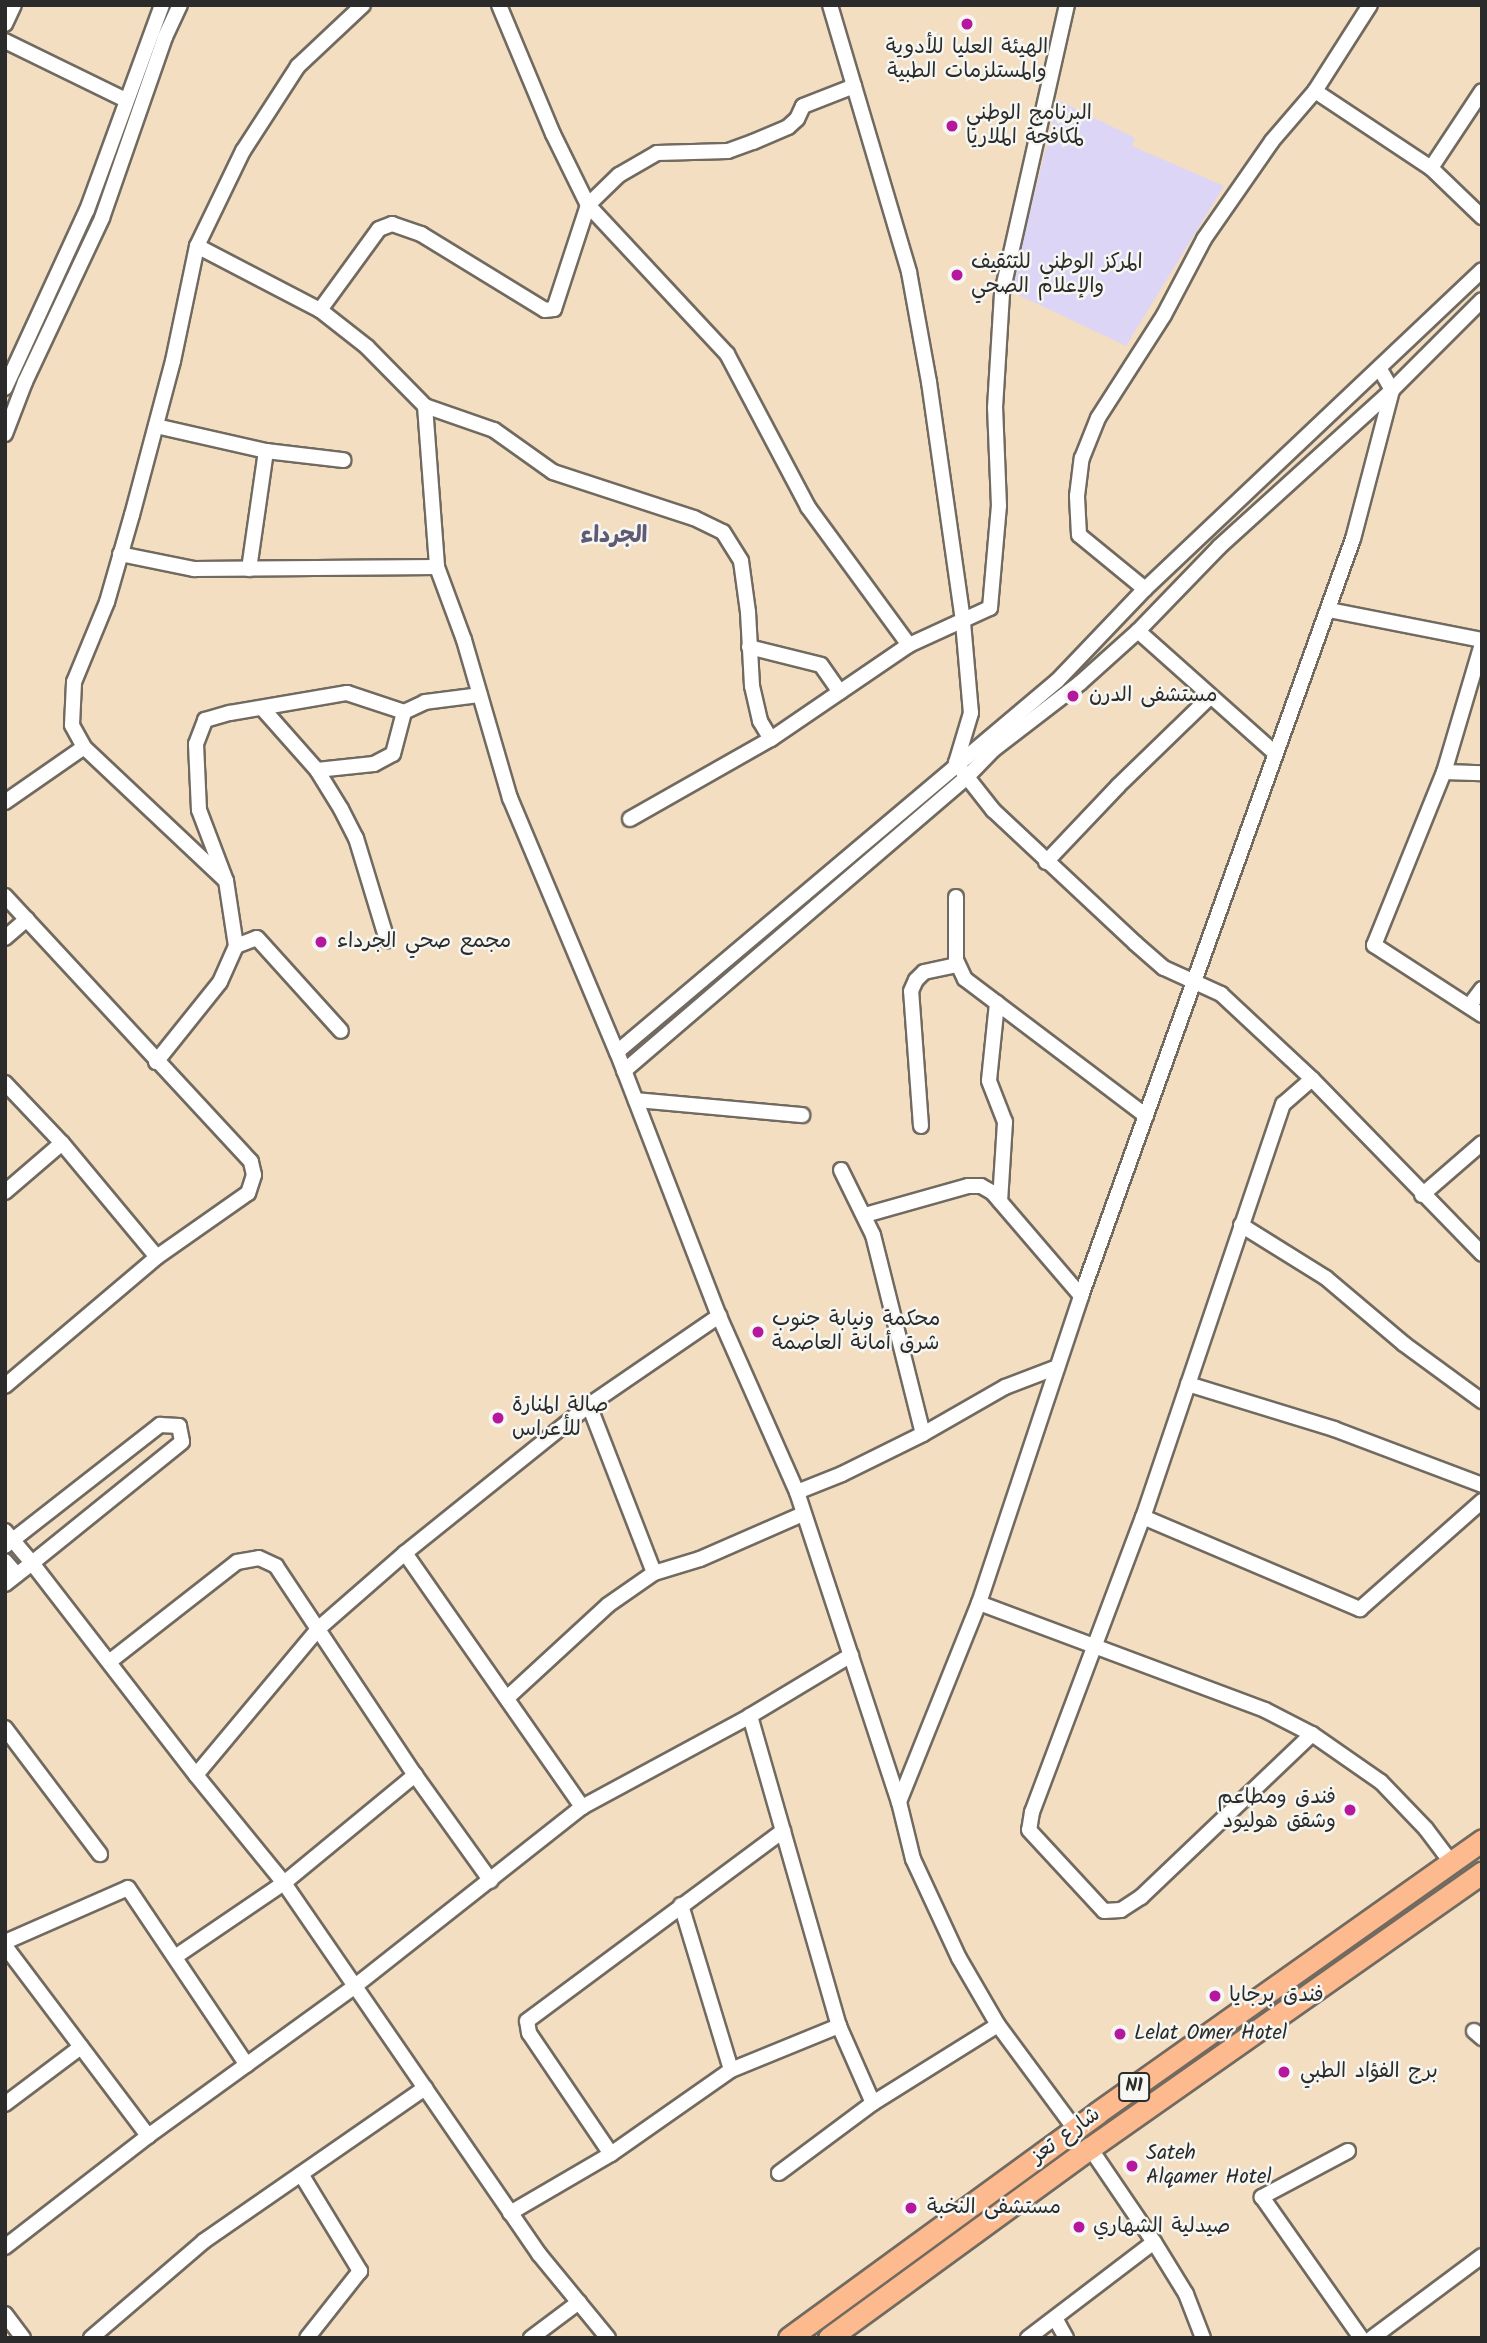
<!DOCTYPE html>
<html>
<head>
<meta charset="utf-8">
<style>
  body { margin:0 }
  #map { position:relative; width:1487px; height:2343px; overflow:hidden; background:#f3dec1; font-family:Kalam,"Playpen Sans Arabic",sans-serif }
  div>[style] { position:absolute }
  [style*='--x'] { left:calc(var(--x)*1px); top:calc(var(--y)*1px); width:calc(var(--w)*1px); rotate:calc(var(--a)*1deg) }
  .built>* { inset:0; background:#ddd5f6 }
  .roads { filter:drop-shadow(2px 0 #716a60) drop-shadow(-2px 0 #716a60) drop-shadow(0 2px #716a60) drop-shadow(0 -2px #716a60) }
  .minor>* { height:14px; margin:-7px; padding:0 7px; transform-origin:7px; border-radius:7px; background:#fff }
  .highway>* { height:21px; margin:-10.5px; padding:0 10.5px; transform-origin:10.5px; border-radius:10.5px; background:#fcba8e }
  .dots>* { width:19px; height:19px; translate:-50% -50%; box-sizing:border-box; border:4px solid #f6f6f2; border-radius:50% }
  span { translate:-50% -50%; white-space:nowrap; text-align:center; line-height:1.15; -webkit-text-stroke:5px #f6f6f2; paint-order:stroke }
  .shield-label span { padding:2px 5px; background:#f6f6f2; border:2px solid; border-radius:5px; -webkit-text-stroke-width:0 }
  .shield-label { font-size:19px; color:#2b2b2b; font-weight:700 }
  .poi-label { font-size:21px; color:#2b2b2b }
  .left { translate:0 -50%; text-align:left }
  .right { translate:-100% -50%; text-align:right }
  .street-label { font-size:21px; color:#2b2b2b }
  .neighbourhood-label { font-size:23px; color:#615a75; font-weight:700 }
  .frame { position:absolute; inset:0; border:7px solid #2b2b2b; pointer-events:none }
</style>
</head>
<body>
<div id="map">
  <div class="built">
    <i style="clip-path:polygon(1058px 100px,1135px 138px,1132px 146px,1224px 186px,1126px 346px,1010px 291px)"></i>
  </div>
  <div class="roads">
    <div class="minor">
      <i style="--x:499;--y:5;--w:140;--a:67.3"></i>
      <i style="--x:553;--y:134;--w:79;--a:63.8"></i>
      <i style="--x:588;--y:205;--w:204;--a:47"></i>
      <i style="--x:727;--y:354;--w:173;--a:62.1"></i>
      <i style="--x:808;--y:507;--w:171;--a:53.8"></i>
      <i style="--x:830;--y:5;--w:278;--a:73.5"></i>
      <i style="--x:909;--y:272;--w:112;--a:79.7"></i>
      <i style="--x:929;--y:382;--w:242;--a:81.9"></i>
      <i style="--x:963;--y:622;--w:91;--a:85"></i>
      <i style="--x:971;--y:713;--w:52;--a:106.7"></i>
      <i style="--x:956;--y:763;--w:60;--a:51.8"></i>
      <i style="--x:993;--y:810;--w:195;--a:43.1"></i>
      <i style="--x:1135;--y:943;--w:38;--a:41"></i>
      <i style="--x:1164;--y:968;--w:63;--a:24.5"></i>
      <i style="--x:1221;--y:994;--w:125;--a:43"></i>
      <i style="--x:1312;--y:1079;--w:244;--a:45.8"></i>
      <i style="--x:5;--y:24;--w:21;--a:-65"></i>
      <i style="--x:5;--y:41;--w:135;--a:26"></i>
      <i style="--x:1315;--y:91;--w:139;--a:33.6"></i>
      <i style="--x:1431;--y:168;--w:71;--a:43.9"></i>
      <i style="--x:1431;--y:168;--w:92;--a:-56.5"></i>
      <i style="--x:197;--y:246;--w:139;--a:27.5"></i>
      <i style="--x:320;--y:310;--w:60;--a:38.2"></i>
      <i style="--x:367;--y:347;--w:83;--a:45.5"></i>
      <i style="--x:425;--y:406;--w:73;--a:19.2"></i>
      <i style="--x:494;--y:430;--w:72;--a:35.4"></i>
      <i style="--x:553;--y:472;--w:148;--a:18.1"></i>
      <i style="--x:694;--y:518;--w:32;--a:26"></i>
      <i style="--x:723;--y:532;--w:34;--a:58"></i>
      <i style="--x:741;--y:561;--w:51;--a:82.2"></i>
      <i style="--x:748;--y:612;--w:74;--a:86.9"></i>
      <i style="--x:752;--y:686;--w:36;--a:77"></i>
      <i style="--x:760;--y:721;--w:21;--a:59"></i>
      <i style="--x:320;--y:310;--w:100;--a:-53.9"></i>
      <i style="--x:379;--y:229;--w:14;--a:-21"></i>
      <i style="--x:392;--y:224;--w:31;--a:19"></i>
      <i style="--x:421;--y:234;--w:145;--a:31.5"></i>
      <i style="--x:545;--y:310;--w:9;--a:-6"></i>
      <i style="--x:554;--y:309;--w:109;--a:-71.9"></i>
      <i style="--x:588;--y:205;--w:43;--a:-44.1"></i>
      <i style="--x:619;--y:175;--w:44;--a:-30.1"></i>
      <i style="--x:657;--y:153;--w:71;--a:-1.6"></i>
      <i style="--x:728;--y:151;--w:27;--a:-20"></i>
      <i style="--x:753;--y:142;--w:38;--a:-23"></i>
      <i style="--x:788;--y:127;--w:12;--a:-42"></i>
      <i style="--x:797;--y:119;--w:14;--a:-65"></i>
      <i style="--x:803;--y:106;--w:55;--a:-21.4"></i>
      <i style="--x:5;--y:388;--w:196;--a:-65.3"></i>
      <i style="--x:87;--y:210;--w:218;--a:-69.9"></i>
      <i style="--x:425;--y:406;--w:161;--a:85.7"></i>
      <i style="--x:437;--y:567;--w:78;--a:69.7"></i>
      <i style="--x:464;--y:640;--w:165;--a:73.8"></i>
      <i style="--x:510;--y:798;--w:276;--a:67.2"></i>
      <i style="--x:617;--y:1052;--w:283;--a:68.9"></i>
      <i style="--x:719;--y:1316;--w:193;--a:66.1"></i>
      <i style="--x:797;--y:1492;--w:326;--a:71.8"></i>
      <i style="--x:899;--y:1802;--w:59;--a:76.2"></i>
      <i style="--x:913;--y:1859;--w:109;--a:65.1"></i>
      <i style="--x:959;--y:1958;--w:78;--a:59.8"></i>
      <i style="--x:998;--y:2025;--w:129;--a:53.5"></i>
      <i style="--x:156;--y:426;--w:113;--a:12.8"></i>
      <i style="--x:266;--y:451;--w:78;--a:6.7"></i>
      <i style="--x:5;--y:434;--w:56;--a:-69"></i>
      <i style="--x:25;--y:382;--w:181;--a:-64.8"></i>
      <i style="--x:102;--y:218;--w:192;--a:-70.8"></i>
      <i style="--x:165;--y:37;--w:35;--a:-65"></i>
      <i style="--x:120;--y:554;--w:76;--a:11.5"></i>
      <i style="--x:194;--y:569;--w:243;--a:-0.5"></i>
      <i style="--x:249;--y:569;--w:119;--a:-81.8"></i>
      <i style="--x:1145;--y:589;--w:85;--a:-140.7"></i>
      <i style="--x:1079;--y:535;--w:39;--a:-93"></i>
      <i style="--x:1077;--y:496;--w:38;--a:-83"></i>
      <i style="--x:1082;--y:458;--w:43;--a:-68.2"></i>
      <i style="--x:1098;--y:418;--w:122;--a:-57.3"></i>
      <i style="--x:1164;--y:315;--w:86;--a:-62.2"></i>
      <i style="--x:1204;--y:239;--w:119;--a:-55.2"></i>
      <i style="--x:1272;--y:141;--w:66;--a:-49.3"></i>
      <i style="--x:1315;--y:91;--w:102;--a:-57.4"></i>
      <i style="--x:1329;--y:610;--w:156;--a:11.1"></i>
      <i style="--x:1138;--y:631;--w:183;--a:41.7"></i>
      <i style="--x:1482;--y:644;--w:134;--a:106.5"></i>
      <i style="--x:1444;--y:772;--w:187;--a:112"></i>
      <i style="--x:1374;--y:945;--w:129;--a:32.9"></i>
      <i style="--x:749;--y:647;--w:74;--a:14"></i>
      <i style="--x:821;--y:665;--w:33;--a:55"></i>
      <i style="--x:263;--y:709;--w:81;--a:48.5"></i>
      <i style="--x:317;--y:770;--w:46;--a:58.4"></i>
      <i style="--x:341;--y:809;--w:33;--a:63"></i>
      <i style="--x:356;--y:838;--w:107;--a:73.1"></i>
      <i style="--x:317;--y:770;--w:57;--a:-6"></i>
      <i style="--x:374;--y:764;--w:21;--a:-28"></i>
      <i style="--x:393;--y:754;--w:43;--a:-75.3"></i>
      <i style="--x:404;--y:712;--w:23;--a:-25"></i>
      <i style="--x:425;--y:702;--w:55;--a:-7.3"></i>
      <i style="--x:1444;--y:772;--w:38;--a:2"></i>
      <i style="--x:5;--y:802;--w:96;--a:-34.8"></i>
      <i style="--x:630;--y:819;--w:162;--a:-29.6"></i>
      <i style="--x:771;--y:739;--w:167;--a:-34.3"></i>
      <i style="--x:909;--y:645;--w:89;--a:-24.6"></i>
      <i style="--x:990;--y:608;--w:102;--a:-85"></i>
      <i style="--x:999;--y:506;--w:98;--a:-92.3"></i>
      <i style="--x:995;--y:408;--w:115;--a:-86.5"></i>
      <i style="--x:1002;--y:293;--w:295;--a:-77.3"></i>
      <i style="--x:1046;--y:862;--w:105;--a:-46.5"></i>
      <i style="--x:1118;--y:786;--w:128;--a:-44.1"></i>
      <i style="--x:226;--y:881;--w:195;--a:-136.7"></i>
      <i style="--x:84;--y:747;--w:25;--a:-119"></i>
      <i style="--x:72;--y:725;--w:43;--a:-87.3"></i>
      <i style="--x:74;--y:682;--w:87;--a:-67.6"></i>
      <i style="--x:107;--y:602;--w:91;--a:-74"></i>
      <i style="--x:132;--y:515;--w:159;--a:-75.1"></i>
      <i style="--x:173;--y:361;--w:117;--a:-78.2"></i>
      <i style="--x:197;--y:246;--w:106;--a:-64.2"></i>
      <i style="--x:243;--y:151;--w:101;--a:-57.1"></i>
      <i style="--x:298;--y:66;--w:89;--a:-43.2"></i>
      <i style="--x:5;--y:896;--w:362;--a:47.2"></i>
      <i style="--x:251;--y:1162;--w:13;--a:77"></i>
      <i style="--x:254;--y:1175;--w:19;--a:108"></i>
      <i style="--x:248;--y:1193;--w:111;--a:144.9"></i>
      <i style="--x:157;--y:1257;--w:199;--a:139.7"></i>
      <i style="--x:956;--y:897;--w:63;--a:90"></i>
      <i style="--x:956;--y:960;--w:21;--a:65"></i>
      <i style="--x:965;--y:979;--w:227;--a:37.1"></i>
      <i style="--x:5;--y:938;--w:29;--a:-41"></i>
      <i style="--x:236;--y:946;--w:22;--a:-21"></i>
      <i style="--x:257;--y:938;--w:125;--a:47.9"></i>
      <i style="--x:997;--y:1003;--w:78;--a:95.9"></i>
      <i style="--x:989;--y:1081;--w:44;--a:68.7"></i>
      <i style="--x:1005;--y:1122;--w:79;--a:93.6"></i>
      <i style="--x:1470;--y:1005;--w:20;--a:-53"></i>
      <i style="--x:617;--y:1052;--w:576;--a:-40.14"></i>
      <i style="--x:1057;--y:681;--w:127;--a:-46.3"></i>
      <i style="--x:1145;--y:589;--w:464;--a:-43.4"></i>
      <i style="--x:156;--y:1062;--w:102;--a:-51.3"></i>
      <i style="--x:220;--y:982;--w:39;--a:-66"></i>
      <i style="--x:236;--y:946;--w:66;--a:-98.7"></i>
      <i style="--x:226;--y:881;--w:76;--a:-110.8"></i>
      <i style="--x:199;--y:810;--w:66;--a:-92.6"></i>
      <i style="--x:196;--y:744;--w:26;--a:-69"></i>
      <i style="--x:205;--y:720;--w:26;--a:-16"></i>
      <i style="--x:230;--y:713;--w:119;--a:-9.7"></i>
      <i style="--x:347;--y:693;--w:60;--a:18.4"></i>
      <i style="--x:624;--y:1071;--w:450;--a:-40.6"></i>
      <i style="--x:966;--y:778;--w:39;--a:-46"></i>
      <i style="--x:993;--y:750;--w:110;--a:-37.6"></i>
      <i style="--x:1080;--y:683;--w:78;--a:-41.9"></i>
      <i style="--x:1138;--y:631;--w:117;--a:-46"></i>
      <i style="--x:1219;--y:547;--w:234;--a:-42.2"></i>
      <i style="--x:1392;--y:390;--w:127;--a:-45"></i>
      <i style="--x:1312;--y:1079;--w:38;--a:139"></i>
      <i style="--x:1283;--y:1104;--w:436;--a:108.7"></i>
      <i style="--x:1143;--y:1517;--w:315;--a:110.6"></i>
      <i style="--x:1032;--y:1812;--w:18;--a:99"></i>
      <i style="--x:1029;--y:1830;--w:110;--a:47.2"></i>
      <i style="--x:1104;--y:1911;--w:17;--a:-3"></i>
      <i style="--x:1121;--y:1910;--w:24;--a:-33"></i>
      <i style="--x:1141;--y:1897;--w:236;--a:-43.6"></i>
      <i style="--x:5;--y:1083;--w:83;--a:46.5"></i>
      <i style="--x:636;--y:1100;--w:167;--a:5.2"></i>
      <i style="--x:921;--y:1126;--w:135;--a:-94.2"></i>
      <i style="--x:911;--y:991;--w:12;--a:-66"></i>
      <i style="--x:916;--y:980;--w:11;--a:-45"></i>
      <i style="--x:924;--y:972;--w:34;--a:-12"></i>
      <i style="--x:841;--y:1170;--w:72;--a:63.8"></i>
      <i style="--x:873;--y:1235;--w:205;--a:75.9"></i>
      <i style="--x:5;--y:1192;--w:75;--a:-40.7"></i>
      <i style="--x:62;--y:1143;--w:148;--a:50.2"></i>
      <i style="--x:1422;--y:1195;--w:79;--a:-40.9"></i>
      <i style="--x:865;--y:1215;--w:107;--a:-15.7"></i>
      <i style="--x:968;--y:1186;--w:13;--a:0"></i>
      <i style="--x:981;--y:1186;--w:13;--a:29"></i>
      <i style="--x:992;--y:1192;--w:137;--a:49.4"></i>
      <i style="--x:1241;--y:1225;--w:100;--a:31.9"></i>
      <i style="--x:1326;--y:1278;--w:102;--a:40.2"></i>
      <i style="--x:1404;--y:1344;--w:97;--a:36.2"></i>
      <i style="--x:1188;--y:1384;--w:153;--a:17.1"></i>
      <i style="--x:1334;--y:1429;--w:158;--a:20.7"></i>
      <i style="--x:589;--y:1405;--w:180;--a:68.8"></i>
      <i style="--x:797;--y:1492;--w:48;--a:-21.8"></i>
      <i style="--x:842;--y:1474;--w:90;--a:-26.3"></i>
      <i style="--x:923;--y:1434;--w:95;--a:-29.8"></i>
      <i style="--x:1005;--y:1387;--w:56;--a:-21"></i>
      <i style="--x:1143;--y:1517;--w:236;--a:23"></i>
      <i style="--x:1360;--y:1609;--w:163;--a:-41.5"></i>
      <i style="--x:5;--y:1531;--w:42;--a:49.8"></i>
      <i style="--x:32;--y:1563;--w:34;--a:142"></i>
      <i style="--x:5;--y:1546;--w:197;--a:-38"></i>
      <i style="--x:160;--y:1425;--w:19;--a:3"></i>
      <i style="--x:179;--y:1426;--w:16;--a:79"></i>
      <i style="--x:182;--y:1442;--w:193;--a:141.1"></i>
      <i style="--x:32;--y:1563;--w:268;--a:52.3"></i>
      <i style="--x:405;--y:1553;--w:310;--a:55.1"></i>
      <i style="--x:5;--y:1561;--w:18;--a:49"></i>
      <i style="--x:979;--y:1603;--w:305;--a:20.5"></i>
      <i style="--x:1265;--y:1710;--w:53;--a:27.1"></i>
      <i style="--x:1312;--y:1734;--w:84;--a:34.8"></i>
      <i style="--x:1381;--y:1782;--w:65;--a:46.2"></i>
      <i style="--x:1426;--y:1829;--w:41;--a:52.9"></i>
      <i style="--x:109;--y:1662;--w:162;--a:-38"></i>
      <i style="--x:237;--y:1562;--w:22;--a:-10"></i>
      <i style="--x:259;--y:1558;--w:19;--a:25"></i>
      <i style="--x:276;--y:1566;--w:251;--a:56.4"></i>
      <i style="--x:415;--y:1775;--w:130;--a:54.4"></i>
      <i style="--x:507;--y:1698;--w:137;--a:-42.6"></i>
      <i style="--x:608;--y:1605;--w:56;--a:-34.8"></i>
      <i style="--x:654;--y:1573;--w:48;--a:-16.9"></i>
      <i style="--x:700;--y:1559;--w:112;--a:-23.6"></i>
      <i style="--x:750;--y:1716;--w:323;--a:74"></i>
      <i style="--x:839;--y:2026;--w:84;--a:66.2"></i>
      <i style="--x:873;--y:2103;--w:147;--a:-32"></i>
      <i style="--x:5;--y:1728;--w:158;--a:53"></i>
      <i style="--x:899;--y:1802;--w:214;--a:-68.1"></i>
      <i style="--x:979;--y:1603;--w:324;--a:-71.6"></i>
      <i style="--x:1081;--y:1296;--w:804;--a:-70.24"></i>
      <i style="--x:1353;--y:539;--w:154;--a:-75.3"></i>
      <i style="--x:1392;--y:390;--w:24;--a:-120"></i>
      <i style="--x:681;--y:1905;--w:172;--a:73.1"></i>
      <i style="--x:5;--y:1942;--w:134;--a:-23.7"></i>
      <i style="--x:128;--y:1888;--w:213;--a:56.1"></i>
      <i style="--x:5;--y:1946;--w:238;--a:53"></i>
      <i style="--x:175;--y:1957;--w:132;--a:-34.2"></i>
      <i style="--x:284;--y:1883;--w:170;--a:-39.5"></i>
      <i style="--x:1474;--y:2031;--w:11;--a:41"></i>
      <i style="--x:5;--y:2104;--w:95;--a:-36.9"></i>
      <i style="--x:1090;--y:2148;--w:114;--a:55.8"></i>
      <i style="--x:1154;--y:2242;--w:61;--a:58.4"></i>
      <i style="--x:1186;--y:2294;--w:47;--a:68.9"></i>
      <i style="--x:1348;--y:2151;--w:98;--a:151.9"></i>
      <i style="--x:1262;--y:2197;--w:172;--a:54.9"></i>
      <i style="--x:611;--y:2154;--w:146;--a:-124.1"></i>
      <i style="--x:529;--y:2033;--w:12;--a:-99"></i>
      <i style="--x:527;--y:2021;--w:319;--a:-36.6"></i>
      <i style="--x:779;--y:2173;--w:117;--a:-36.7"></i>
      <i style="--x:301;--y:2174;--w:114;--a:58.7"></i>
      <i style="--x:360;--y:2271;--w:85;--a:128.3"></i>
      <i style="--x:510;--y:2213;--w:117;--a:-30.3"></i>
      <i style="--x:611;--y:2154;--w:146;--a:-35"></i>
      <i style="--x:731;--y:2070;--w:117;--a:-22.2"></i>
      <i style="--x:5;--y:2247;--w:181;--a:-37.8"></i>
      <i style="--x:148;--y:2136;--w:254;--a:-35.9"></i>
      <i style="--x:354;--y:1987;--w:290;--a:-38.3"></i>
      <i style="--x:582;--y:1807;--w:191;--a:-28.4"></i>
      <i style="--x:750;--y:1716;--w:118;--a:-31.1"></i>
      <i style="--x:5;--y:2314;--w:30;--a:53"></i>
      <i style="--x:1055;--y:2318;--w:23;--a:61"></i>
      <i style="--x:91;--y:2338;--w:149;--a:-40.6"></i>
      <i style="--x:204;--y:2241;--w:269;--a:-34.7"></i>
      <i style="--x:531;--y:2338;--w:60;--a:-36.9"></i>
      <i style="--x:608;--y:2338;--w:109;--a:-129.4"></i>
      <i style="--x:539;--y:2254;--w:450;--a:-124.5"></i>
      <i style="--x:284;--y:1883;--w:139;--a:-129.2"></i>
      <i style="--x:196;--y:1775;--w:192;--a:-50.1"></i>
      <i style="--x:319;--y:1628;--w:114;--a:-41.1"></i>
      <i style="--x:405;--y:1553;--w:236;--a:-38.8"></i>
      <i style="--x:589;--y:1405;--w:158;--a:-34.4"></i>
      <i style="--x:1028;--y:2338;--w:158;--a:-37.3"></i>
      <i style="--x:1372;--y:2338;--w:137;--a:-36.7"></i>
    </div>
    <div class="highway">
      <i style="--x:789;--y:2338;--w:381;--a:-36.1"></i>
      <i style="--x:1097;--y:2113;--w:472;--a:-35.3"></i>
      <i style="--x:829;--y:2338;--w:323;--a:-36.1"></i>
      <i style="--x:1090;--y:2148;--w:479;--a:-35.1"></i>
    </div>
  </div>
  <div class="dots">
    <i style="left:967px;top:24px;background:#b5179e"></i>
    <i style="left:952px;top:126px;background:#b5179e"></i>
    <i style="left:957px;top:275px;background:#b5179e"></i>
    <i style="left:1073px;top:696px;background:#b5179e"></i>
    <i style="left:321px;top:942px;background:#b5179e"></i>
    <i style="left:758px;top:1332px;background:#b5179e"></i>
    <i style="left:498px;top:1418px;background:#b5179e"></i>
    <i style="left:1350px;top:1810px;background:#b5179e"></i>
    <i style="left:1215px;top:1996px;background:#b5179e"></i>
    <i style="left:1120px;top:2034px;background:#b5179e"></i>
    <i style="left:1284px;top:2072px;background:#b5179e"></i>
    <i style="left:1132px;top:2166px;background:#b5179e"></i>
    <i style="left:911px;top:2208px;background:#b5179e"></i>
    <i style="left:1079px;top:2227px;background:#b5179e"></i>
  </div>
  <div class="shield-label">
    <span style="left:1134px;top:2087px">N1</span>
  </div>
  <div class="poi-label">
    <span style="left:967px;top:60px">الهيئة العليا للأدوية<br>والمستلزمات الطبية</span>
    <span class="left" style="left:966px;top:126px">البرنامج الوطني<br>لمكافحة الملاريا</span>
    <span class="left" style="left:971px;top:275px">المركز الوطني للتثقيف<br>والإعلام الصحي</span>
    <span class="left" style="left:1089px;top:696px">مستشفى الدرن</span>
    <span class="left" style="left:337px;top:942px">مجمع صحي الجرداء</span>
    <span class="left" style="left:772px;top:1332px">محكمة ونيابة جنوب<br>شرق أمانة العاصمة</span>
    <span class="left" style="left:512px;top:1418px">صالة المنارة<br>للأعراس</span>
    <span class="right" style="left:1336px;top:1810px">فندق ومطاعم<br>وشقق هوليود</span>
    <span class="left" style="left:1229px;top:1996px">فندق برجايا</span>
    <span class="left" style="left:1134px;top:2034px">Lelat Omer Hotel</span>
    <span class="left" style="left:1300px;top:2072px">برج الفؤاد الطبي</span>
    <span class="left" style="left:1146px;top:2166px">Sateh<br>Alqamer Hotel</span>
    <span class="left" style="left:927px;top:2208px">مستشفى النخبة</span>
    <span class="left" style="left:1093px;top:2227px">صيدلية الشهاري</span>
  </div>
  <div class="street-label">
    <span style="left:1066px;top:2136px;rotate:-36deg">شارع تعز</span>
  </div>
  <div class="neighbourhood-label">
    <span style="left:614px;top:536px">الجرداء</span>
  </div>
  <div class="frame"></div>
</div>
</body>
</html>
